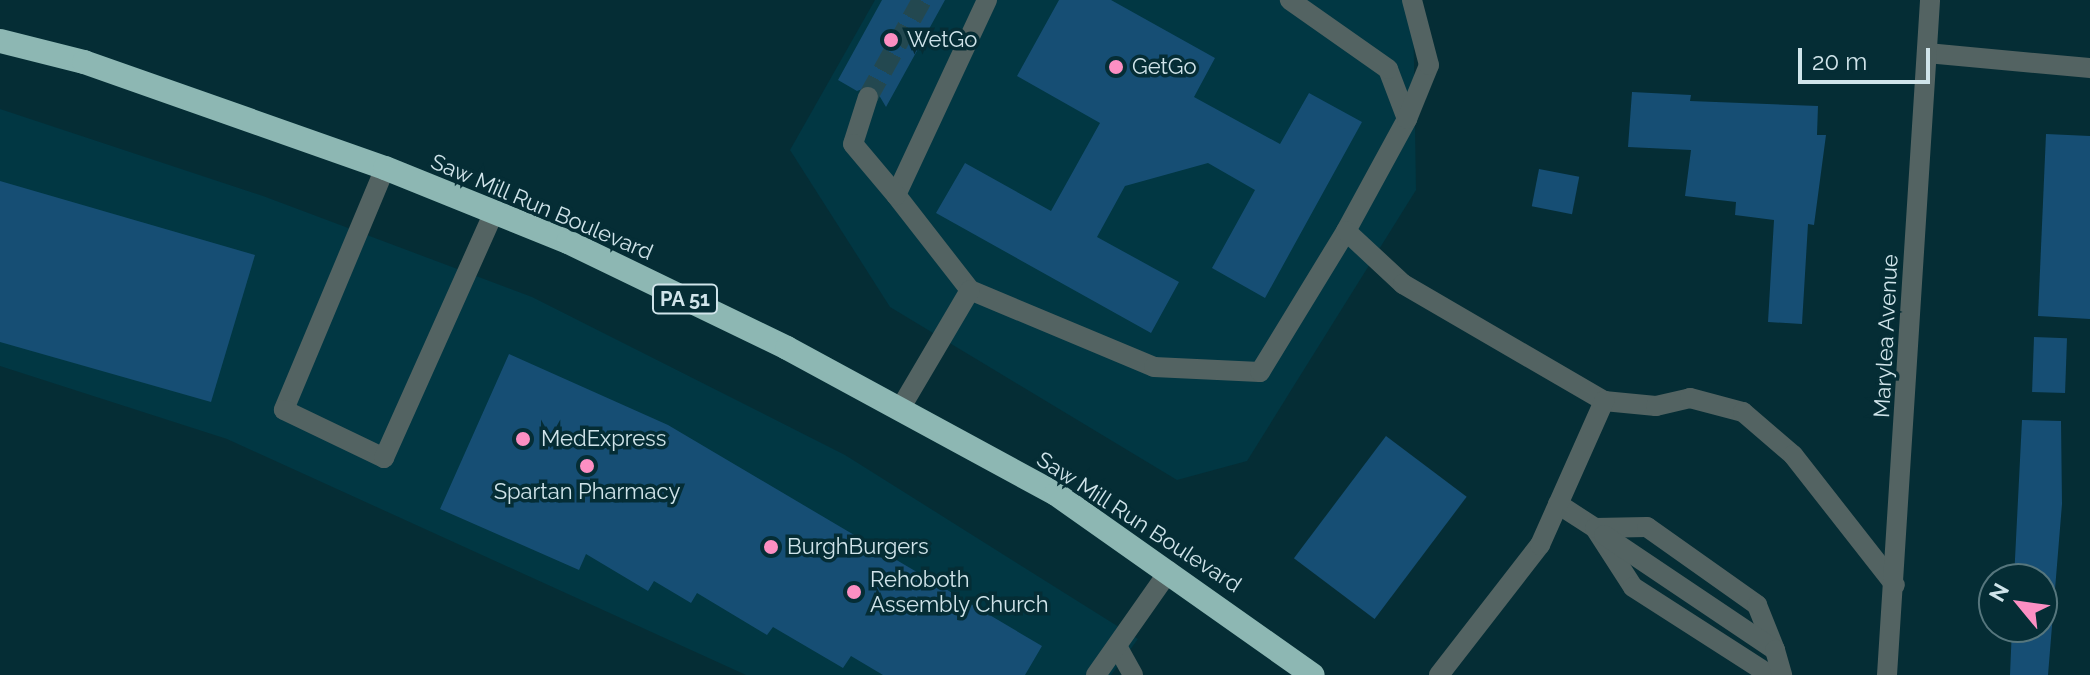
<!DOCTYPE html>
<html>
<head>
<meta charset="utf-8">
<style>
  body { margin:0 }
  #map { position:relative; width:2090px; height:675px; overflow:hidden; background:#052d35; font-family:Raleway,sans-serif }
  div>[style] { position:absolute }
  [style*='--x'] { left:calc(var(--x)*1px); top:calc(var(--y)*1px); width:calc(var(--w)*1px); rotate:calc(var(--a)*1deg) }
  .built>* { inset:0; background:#013743 }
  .building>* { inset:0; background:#164e74; transform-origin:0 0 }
  .minor-tunnel>* { height:20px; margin-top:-10px; transform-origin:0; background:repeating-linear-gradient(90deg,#234850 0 20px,transparent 0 30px) }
  .minor>* { height:20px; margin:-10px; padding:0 10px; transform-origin:10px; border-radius:10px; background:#536362 }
  .highway>* { height:24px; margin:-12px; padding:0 12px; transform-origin:12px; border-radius:12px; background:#8db7b3 }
  .dots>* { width:22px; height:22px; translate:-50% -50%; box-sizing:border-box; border:4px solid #052d35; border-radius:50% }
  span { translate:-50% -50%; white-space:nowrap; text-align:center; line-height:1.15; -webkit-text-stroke:7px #052d35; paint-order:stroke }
  .shield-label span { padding:2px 6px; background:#052d35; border:2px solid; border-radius:6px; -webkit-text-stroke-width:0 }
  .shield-label { font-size:20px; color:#d0e4ea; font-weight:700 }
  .poi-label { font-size:22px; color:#d0e4ea }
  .left { translate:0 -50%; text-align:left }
  .street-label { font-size:22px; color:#d0e4ea }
  .north { position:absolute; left:1978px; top:563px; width:80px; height:80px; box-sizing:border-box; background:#052d35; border:2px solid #56767d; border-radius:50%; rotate:299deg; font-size:22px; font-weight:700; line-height:32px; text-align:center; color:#d0e4ea }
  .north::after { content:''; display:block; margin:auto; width:28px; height:36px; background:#fc8fc3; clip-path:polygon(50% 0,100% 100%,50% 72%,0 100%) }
  .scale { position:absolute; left:1798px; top:48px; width:132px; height:36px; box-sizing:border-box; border:4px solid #d0e4ea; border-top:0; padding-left:10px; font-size:24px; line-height:28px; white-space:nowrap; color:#d0e4ea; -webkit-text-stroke:6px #052d35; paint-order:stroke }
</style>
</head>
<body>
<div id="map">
  <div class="built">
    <i style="clip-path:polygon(875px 0,1413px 0,1416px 190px,1247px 461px,1177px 480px,890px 307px,790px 150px)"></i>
    <i style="clip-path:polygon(0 109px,263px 196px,532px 297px,845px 455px,1138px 639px,1111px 675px,746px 675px,227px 439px,0 366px)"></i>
  </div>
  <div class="building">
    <i style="clip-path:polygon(882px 0,945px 0,886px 107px,873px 85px,857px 91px,838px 80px)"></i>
    <i style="clip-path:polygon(1059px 0,1111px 0,1215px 58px,1194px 97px,1280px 144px,1309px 93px,1362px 122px,1265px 298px,1212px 268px,1255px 190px,1208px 163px,1125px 186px,1097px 237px,1179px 282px,1151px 333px,936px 213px,965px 163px,1051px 211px,1100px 123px,1017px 76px)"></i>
    <i style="clip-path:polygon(1632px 92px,1691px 95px,1690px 101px,1818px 106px,1817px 135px,1826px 135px,1814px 225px,1808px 224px,1802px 324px,1768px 322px,1774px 220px,1735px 215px,1736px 202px,1685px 196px,1691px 150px,1628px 147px)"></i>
    <i style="clip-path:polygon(2046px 134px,2090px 136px,2090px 319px,2038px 316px)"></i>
    <i style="left:1539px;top:169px;width:41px;height:38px;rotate:11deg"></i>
    <i style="clip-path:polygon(0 181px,255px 255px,211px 402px,0 342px)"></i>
    <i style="left:2034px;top:337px;width:33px;height:55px;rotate:2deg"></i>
    <i style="clip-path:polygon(509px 354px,668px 425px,1042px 646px,1025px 675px,883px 675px,851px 656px,843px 668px,773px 627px,767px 635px,697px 593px,691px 603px,654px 581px,648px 591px,586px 554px,579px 570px,440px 509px)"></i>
    <i style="clip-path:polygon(2022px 420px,2061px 421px,2062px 504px,2048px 675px,2010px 675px,2012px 627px,2042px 627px,2042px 579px,2014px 579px)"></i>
    <i style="left:1386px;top:436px;width:101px;height:153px;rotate:37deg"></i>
  </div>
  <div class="minor-tunnel">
    <i style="--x:868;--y:97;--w:111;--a:-60.9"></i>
  </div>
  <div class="minor">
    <i style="--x:987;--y:0;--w:215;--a:115"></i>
    <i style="--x:896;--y:195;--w:120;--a:52.1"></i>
    <i style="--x:970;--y:290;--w:199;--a:22.7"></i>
    <i style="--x:1154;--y:367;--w:106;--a:2.7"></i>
    <i style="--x:1260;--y:372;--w:165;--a:-58.6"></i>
    <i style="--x:1346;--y:231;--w:128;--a:-61.4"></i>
    <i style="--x:1407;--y:119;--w:53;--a:-110.8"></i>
    <i style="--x:1388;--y:69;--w:120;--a:-144.9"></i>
    <i style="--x:1927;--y:53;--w:164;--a:5.3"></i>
    <i style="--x:868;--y:97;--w:49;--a:107.7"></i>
    <i style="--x:853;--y:144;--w:67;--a:49.9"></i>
    <i style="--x:1407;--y:119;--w:58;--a:-67.8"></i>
    <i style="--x:1429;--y:65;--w:67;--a:-104.7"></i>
    <i style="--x:385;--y:168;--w:262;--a:112.7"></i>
    <i style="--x:284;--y:410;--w:111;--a:25.6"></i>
    <i style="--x:384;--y:458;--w:269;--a:-65.9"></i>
    <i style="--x:1346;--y:231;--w:78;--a:42.9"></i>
    <i style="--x:1403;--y:284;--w:233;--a:30.2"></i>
    <i style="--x:1604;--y:401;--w:52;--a:5.5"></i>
    <i style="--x:1656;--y:406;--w:35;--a:-13"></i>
    <i style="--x:1690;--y:398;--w:55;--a:14.8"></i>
    <i style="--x:1743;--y:412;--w:66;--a:40.7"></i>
    <i style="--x:1793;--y:455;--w:165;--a:51.9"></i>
    <i style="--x:900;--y:409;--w:138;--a:-59.5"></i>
    <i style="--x:1558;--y:504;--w:44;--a:33"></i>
    <i style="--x:1595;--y:528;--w:70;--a:57.2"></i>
    <i style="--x:1633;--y:587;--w:163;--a:32.7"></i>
    <i style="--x:1595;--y:528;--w:52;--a:-1.1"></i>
    <i style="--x:1647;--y:527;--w:135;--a:35.3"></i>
    <i style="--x:1757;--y:605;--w:48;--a:68.2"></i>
    <i style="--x:1604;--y:535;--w:206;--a:33.9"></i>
    <i style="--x:1775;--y:650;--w:26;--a:74"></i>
    <i style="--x:1117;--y:646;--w:33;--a:61"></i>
    <i style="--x:1096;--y:675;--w:127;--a:-54.9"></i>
    <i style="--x:1439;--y:675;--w:165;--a:-52.2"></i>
    <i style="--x:1540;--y:545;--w:158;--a:-66"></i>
    <i style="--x:1887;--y:675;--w:676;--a:-86.35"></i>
  </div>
  <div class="highway">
    <i style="--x:0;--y:41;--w:87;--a:14"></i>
    <i style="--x:84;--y:62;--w:319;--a:19.4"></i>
    <i style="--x:385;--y:168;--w:197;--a:22"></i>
    <i style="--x:568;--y:242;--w:243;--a:25.8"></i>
    <i style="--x:787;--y:348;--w:306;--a:28.5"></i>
    <i style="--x:1056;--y:494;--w:314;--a:35.2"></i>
  </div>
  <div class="dots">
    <i style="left:891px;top:40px;background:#fc8fc3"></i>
    <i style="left:1116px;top:67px;background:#fc8fc3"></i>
    <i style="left:523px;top:439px;background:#fc8fc3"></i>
    <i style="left:587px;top:466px;background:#fc8fc3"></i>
    <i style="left:771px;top:547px;background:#fc8fc3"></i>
    <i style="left:854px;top:592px;background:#fc8fc3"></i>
  </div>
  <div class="shield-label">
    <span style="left:685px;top:299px">PA 51</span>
  </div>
  <div class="poi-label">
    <span class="left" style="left:907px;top:40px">WetGo</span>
    <span class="left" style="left:1132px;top:67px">GetGo</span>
    <span class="left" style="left:541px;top:439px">MedExpress</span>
    <span style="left:587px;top:492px">Spartan Pharmacy</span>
    <span class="left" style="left:787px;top:547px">BurghBurgers</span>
    <span class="left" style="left:870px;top:592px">Rehoboth<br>Assembly Church</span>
  </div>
  <div class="street-label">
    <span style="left:542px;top:207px;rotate:23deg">Saw Mill Run Boulevard</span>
    <span style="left:1886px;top:336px;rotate:-87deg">Marylea Avenue</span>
    <span style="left:1139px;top:522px;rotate:33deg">Saw Mill Run Boulevard</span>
  </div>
  <div class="north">N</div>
  <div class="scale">20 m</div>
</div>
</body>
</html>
